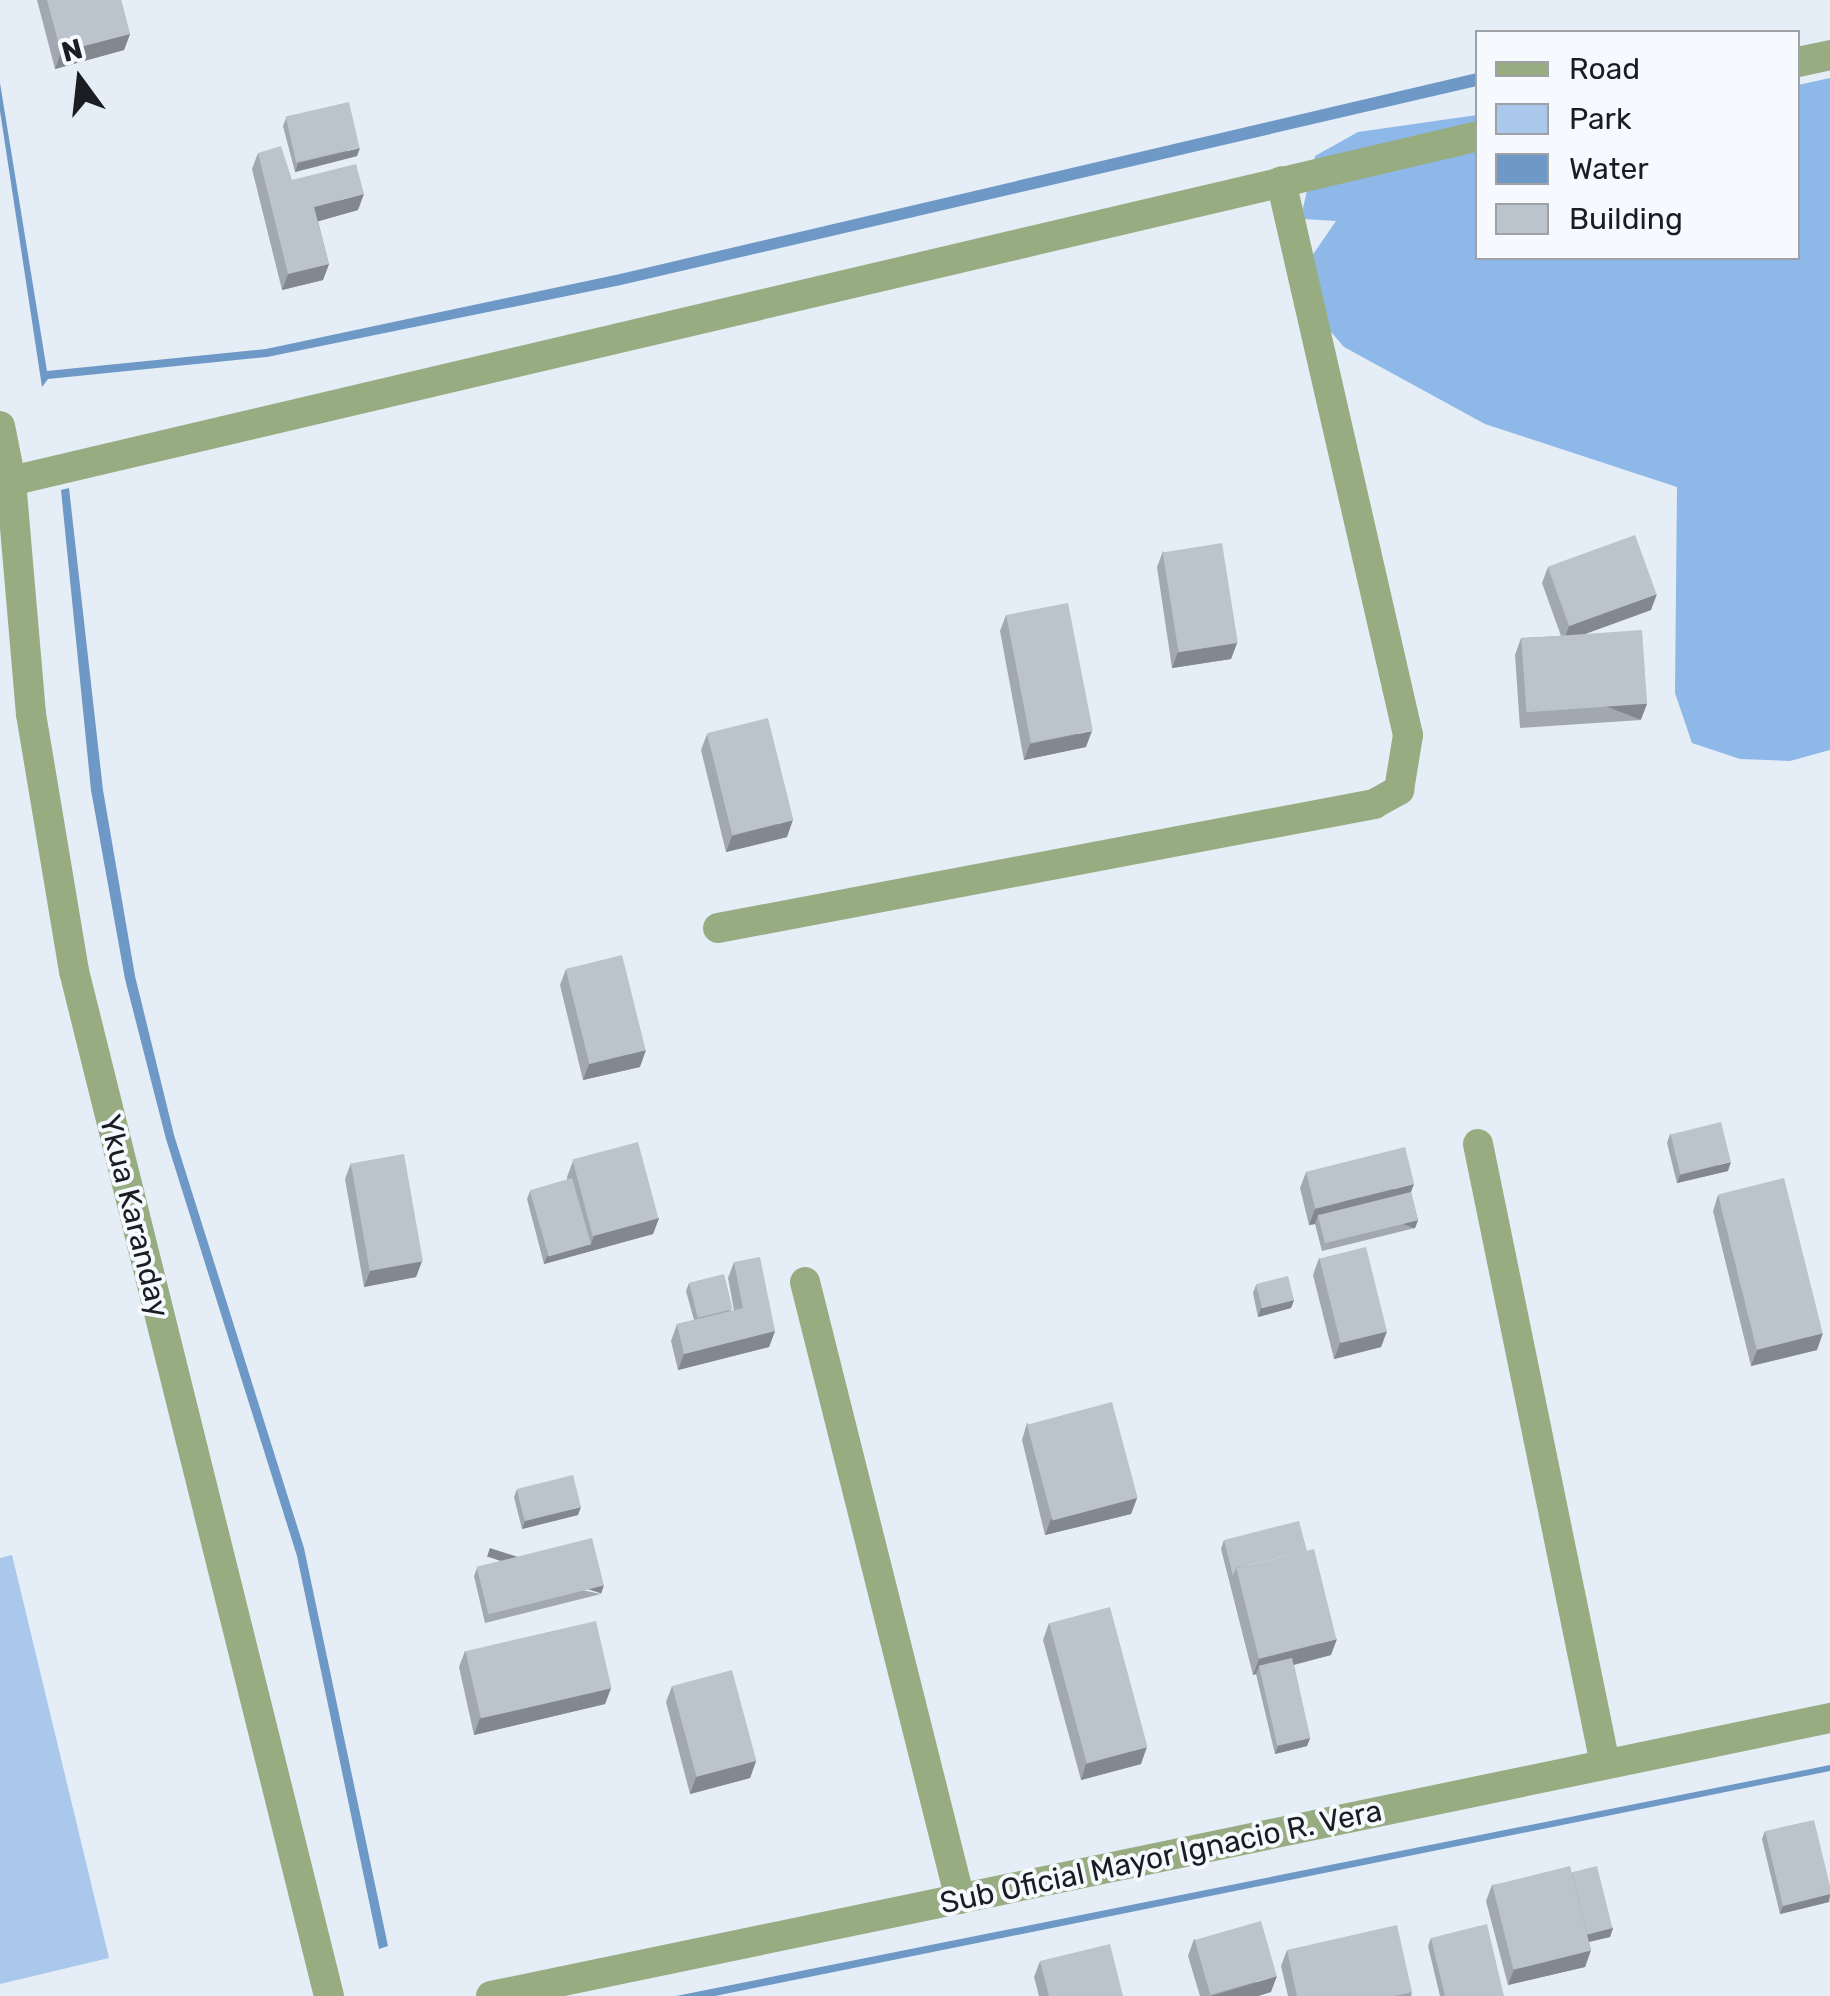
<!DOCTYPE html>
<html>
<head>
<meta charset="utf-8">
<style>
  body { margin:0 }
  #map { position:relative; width:1830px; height:1996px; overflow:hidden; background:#e5edf7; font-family:Rubik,sans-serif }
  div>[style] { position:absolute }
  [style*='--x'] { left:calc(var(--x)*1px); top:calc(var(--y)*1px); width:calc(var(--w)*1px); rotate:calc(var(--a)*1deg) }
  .green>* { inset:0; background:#a9c8eb }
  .forest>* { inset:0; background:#8db8e8 }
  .water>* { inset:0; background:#6e98c6 }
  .service>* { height:30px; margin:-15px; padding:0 15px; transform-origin:15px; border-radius:15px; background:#97ac81 }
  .minor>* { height:30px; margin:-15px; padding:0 15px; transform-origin:15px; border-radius:15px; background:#97ac81 }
  .tertiary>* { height:30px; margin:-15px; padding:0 15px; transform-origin:15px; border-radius:15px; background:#97ac81 }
  .wall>* { inset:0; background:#a1a8b0 }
  .shaded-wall>* { inset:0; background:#838890; transform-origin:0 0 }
  .building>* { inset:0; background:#bbc3cd; transform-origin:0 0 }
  span { translate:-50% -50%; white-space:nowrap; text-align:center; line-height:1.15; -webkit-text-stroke:8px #f6fafe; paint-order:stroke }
  .street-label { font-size:30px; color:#1a1d21 }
  .legend { position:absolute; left:1475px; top:30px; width:325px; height:230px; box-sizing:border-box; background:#f6fafe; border:2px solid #9ea2a6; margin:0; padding:12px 18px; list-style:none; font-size:30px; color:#1a1d21 }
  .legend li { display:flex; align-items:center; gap:20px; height:50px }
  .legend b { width:50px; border:2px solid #9ea2a6 }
  .north { position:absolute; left:30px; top:30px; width:100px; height:100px; -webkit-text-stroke:8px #f6fafe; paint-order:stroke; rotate:345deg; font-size:28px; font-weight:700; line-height:40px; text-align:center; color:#1a1d21 }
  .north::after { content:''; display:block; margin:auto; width:35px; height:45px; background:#1a1d21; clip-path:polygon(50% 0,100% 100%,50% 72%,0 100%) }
</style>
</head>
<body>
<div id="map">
  <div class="green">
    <i style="clip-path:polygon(12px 1555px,109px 1958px,0 1984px,0 1558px)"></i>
  </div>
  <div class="forest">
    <i style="clip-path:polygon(1830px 78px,1830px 750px,1790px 761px,1740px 759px,1692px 743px,1675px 693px,1677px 487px,1485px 424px,1344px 347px,1313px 311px,1305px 266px,1336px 221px,1304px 219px,1303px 208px,1315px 156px,1358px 132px,1477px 115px,1478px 258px,1798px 258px,1798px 85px)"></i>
  </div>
  <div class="water">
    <i style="clip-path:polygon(1477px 73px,1477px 86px,621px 285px,267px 357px,48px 379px,42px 387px,0 111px,0 83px,47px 371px,266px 349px,620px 274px)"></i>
    <i style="clip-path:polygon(69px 488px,103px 790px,135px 976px,174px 1135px,304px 1548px,388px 1946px,379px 1949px,297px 1556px,166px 1139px,125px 979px,91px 790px,61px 490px)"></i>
    <i style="clip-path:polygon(1830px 1765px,1830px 1771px,715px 1996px,676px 1996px)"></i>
  </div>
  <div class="service">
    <i style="--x:718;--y:928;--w:668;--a:-10.7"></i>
    <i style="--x:1374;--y:804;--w:29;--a:-29"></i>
    <i style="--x:1399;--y:790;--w:56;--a:-80.7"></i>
    <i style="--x:1408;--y:735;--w:568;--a:-102.91"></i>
    <i style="--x:1478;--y:1144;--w:633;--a:78.42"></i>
    <i style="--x:805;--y:1282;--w:636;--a:75.9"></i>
  </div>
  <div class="minor">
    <i style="--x:1798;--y:62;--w:33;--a:-12"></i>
    <i style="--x:11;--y:481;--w:1507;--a:-13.23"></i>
  </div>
  <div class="tertiary">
    <i style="--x:0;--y:426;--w:56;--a:78.7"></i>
    <i style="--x:11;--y:481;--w:234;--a:85.1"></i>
    <i style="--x:31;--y:714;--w:261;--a:80.5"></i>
    <i style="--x:74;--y:971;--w:1056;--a:76.03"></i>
    <i style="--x:491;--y:1996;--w:1368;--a:-11.73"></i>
  </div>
  <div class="wall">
    <i style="clip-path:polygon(37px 0,121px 0,130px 34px,124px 50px,55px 69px)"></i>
    <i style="clip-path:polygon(286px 118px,357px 156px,295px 172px,283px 126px)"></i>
    <i style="clip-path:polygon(258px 153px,292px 180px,358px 210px,318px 221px,329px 264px,323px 280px,282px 290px,252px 169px)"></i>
    <i style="clip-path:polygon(1163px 551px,1237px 643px,1231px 659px,1172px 668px,1157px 567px)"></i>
    <i style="clip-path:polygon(1548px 567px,1651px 610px,1585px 634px,1641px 720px,1520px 728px,1515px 655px,1521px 638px,1561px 636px,1542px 583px)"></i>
    <i style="clip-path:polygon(1006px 615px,1086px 747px,1024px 760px,1000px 631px)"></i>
    <i style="clip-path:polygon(707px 734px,787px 837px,726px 852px,701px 750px)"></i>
    <i style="clip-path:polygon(566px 969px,640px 1067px,583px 1080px,560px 985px)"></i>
    <i style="clip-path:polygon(1670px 1134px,1728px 1171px,1677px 1183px,1667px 1143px)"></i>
    <i style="clip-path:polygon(573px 1161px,659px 1218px,653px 1234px,544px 1264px,527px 1199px,530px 1191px,567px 1180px,567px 1177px)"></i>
    <i style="clip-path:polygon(351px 1163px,422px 1261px,416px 1277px,364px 1287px,345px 1179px)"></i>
    <i style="clip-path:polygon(1306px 1172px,1411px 1192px,1418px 1220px,1415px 1228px,1322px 1251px,1315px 1224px,1309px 1225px,1300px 1188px)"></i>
    <i style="clip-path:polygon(1718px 1195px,1817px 1350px,1751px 1366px,1713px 1211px)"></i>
    <i style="clip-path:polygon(1319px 1258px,1387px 1331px,1381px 1347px,1334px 1359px,1313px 1275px)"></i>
    <i style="clip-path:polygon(734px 1262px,775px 1331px,769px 1347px,678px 1370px,671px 1341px,677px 1324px,694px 1320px,686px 1291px,689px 1283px,732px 1311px,734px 1310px,728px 1278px)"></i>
    <i style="clip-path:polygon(1256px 1285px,1294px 1300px,1291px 1308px,1258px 1317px,1253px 1293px)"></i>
    <i style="clip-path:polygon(1027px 1423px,1137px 1498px,1131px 1514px,1045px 1535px,1022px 1440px)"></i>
    <i style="clip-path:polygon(517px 1489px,578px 1515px,522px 1529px,514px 1497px)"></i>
    <i style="clip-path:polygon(1224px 1540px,1331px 1655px,1294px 1665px,1310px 1738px,1307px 1746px,1275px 1754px,1256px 1674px,1253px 1675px,1221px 1549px)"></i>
    <i style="clip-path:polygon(477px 1568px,601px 1594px,485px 1623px,474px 1576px)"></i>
    <i style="clip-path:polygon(1049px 1623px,1141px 1764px,1081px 1780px,1043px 1640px)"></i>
    <i style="clip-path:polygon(465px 1651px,611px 1688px,605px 1704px,474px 1735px,459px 1667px)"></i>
    <i style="clip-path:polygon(672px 1686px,756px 1761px,750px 1778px,690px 1794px,666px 1702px)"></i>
    <i style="clip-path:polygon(1765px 1831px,1830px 1886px,1829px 1902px,1780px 1914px,1762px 1839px)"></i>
    <i style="clip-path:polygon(1572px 1873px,1613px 1928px,1610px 1937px,1589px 1942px,1591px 1950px,1585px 1967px,1508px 1985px,1486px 1901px,1492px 1885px)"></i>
    <i style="clip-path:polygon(1431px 1938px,1504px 1996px,1440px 1996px,1428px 1946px)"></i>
    <i style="clip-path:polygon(1194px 1939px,1271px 1992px,1258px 1996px,1200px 1996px,1188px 1956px)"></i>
    <i style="clip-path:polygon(1287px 1950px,1412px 1992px,1411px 1996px,1288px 1996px,1281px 1966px)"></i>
    <i style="clip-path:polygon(1040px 1961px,1123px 1996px,1039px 1996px,1034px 1977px)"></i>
  </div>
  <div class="shaded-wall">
    <i style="clip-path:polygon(130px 34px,124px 50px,55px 69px,61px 52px)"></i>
    <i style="clip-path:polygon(360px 148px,357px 156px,295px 172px,298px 163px)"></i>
    <i style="clip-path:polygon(364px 194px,358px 210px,309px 224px,314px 207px)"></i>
    <i style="clip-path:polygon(329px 264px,323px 280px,282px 290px,288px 274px)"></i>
    <i style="clip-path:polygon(1657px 594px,1651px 610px,1563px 642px,1569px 626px)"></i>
    <i style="clip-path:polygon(1237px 643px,1231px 659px,1172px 668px,1178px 652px)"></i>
    <i style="left:1647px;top:704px;width:17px;height:121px;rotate:111deg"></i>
    <i style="clip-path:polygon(1092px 731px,1086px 747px,1024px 760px,1030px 744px)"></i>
    <i style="clip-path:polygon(793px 820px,787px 837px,726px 852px,732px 836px)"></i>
    <i style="clip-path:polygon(646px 1050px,640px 1067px,583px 1080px,589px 1064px)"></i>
    <i style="clip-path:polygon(1731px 1162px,1728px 1171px,1677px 1183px,1680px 1175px)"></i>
    <i style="clip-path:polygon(1414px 1184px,1408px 1200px,1318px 1215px,1315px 1224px,1309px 1225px,1315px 1209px)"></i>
    <i style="clip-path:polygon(659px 1218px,653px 1234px,544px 1264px,547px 1256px,591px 1244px,594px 1236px)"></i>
    <i style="left:1418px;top:1220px;width:9px;height:96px;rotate:111deg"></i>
    <i style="clip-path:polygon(422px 1261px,416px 1277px,364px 1287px,370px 1271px)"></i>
    <i style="clip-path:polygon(1294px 1300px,1291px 1308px,1258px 1317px,1261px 1308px)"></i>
    <i style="clip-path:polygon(775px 1331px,769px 1347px,678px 1370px,684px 1354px)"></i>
    <i style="clip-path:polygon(1387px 1331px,1381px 1347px,1334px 1359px,1340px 1343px)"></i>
    <i style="clip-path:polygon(1823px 1333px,1817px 1350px,1751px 1366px,1757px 1350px)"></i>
    <i style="clip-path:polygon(1137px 1498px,1131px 1514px,1045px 1535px,1051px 1519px)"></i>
    <i style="clip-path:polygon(581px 1507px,578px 1515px,522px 1529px,525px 1521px)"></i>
    <i style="left:604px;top:1585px;width:9px;height:120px;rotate:108deg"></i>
    <i style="clip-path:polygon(1337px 1639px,1331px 1655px,1261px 1673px,1259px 1666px,1256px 1674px,1253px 1675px,1259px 1659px)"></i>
    <i style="clip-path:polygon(611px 1688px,605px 1704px,474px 1735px,480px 1718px)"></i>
    <i style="clip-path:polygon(1310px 1738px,1307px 1746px,1275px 1754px,1278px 1746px)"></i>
    <i style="clip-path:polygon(1147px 1747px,1141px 1764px,1081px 1780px,1086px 1764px)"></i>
    <i style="clip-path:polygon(756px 1761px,750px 1778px,690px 1794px,696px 1777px)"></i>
    <i style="clip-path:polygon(1830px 1894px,1829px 1902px,1780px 1914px,1783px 1906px)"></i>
    <i style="clip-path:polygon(1613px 1928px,1610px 1937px,1579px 1944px,1582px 1936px)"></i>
    <i style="clip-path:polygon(1591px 1950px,1585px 1967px,1508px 1985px,1514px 1969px)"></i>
    <i style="clip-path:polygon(1277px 1976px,1271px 1992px,1258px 1996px,1211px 1996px)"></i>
  </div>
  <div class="building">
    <i style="clip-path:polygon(47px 0,121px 0,130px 34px,61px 52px)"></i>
    <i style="left:349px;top:102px;width:47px;height:65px;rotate:77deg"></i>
    <i style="clip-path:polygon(281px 146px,292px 180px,356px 164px,364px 194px,314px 207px,329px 264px,288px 274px,258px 153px)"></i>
    <i style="left:1635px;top:535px;width:63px;height:93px;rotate:70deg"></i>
    <i style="left:1222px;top:543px;width:101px;height:60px;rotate:81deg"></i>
    <i style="left:1068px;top:603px;width:130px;height:63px;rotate:79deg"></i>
    <i style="left:1642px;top:630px;width:74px;height:121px;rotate:86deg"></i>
    <i style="left:768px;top:718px;width:105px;height:63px;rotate:76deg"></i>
    <i style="left:622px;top:955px;width:98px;height:58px;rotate:76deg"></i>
    <i style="left:1721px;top:1122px;width:41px;height:52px;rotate:76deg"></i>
    <i style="left:638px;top:1142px;width:79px;height:68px;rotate:75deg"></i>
    <i style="left:1405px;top:1147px;width:38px;height:102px;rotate:76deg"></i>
    <i style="left:404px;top:1154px;width:109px;height:54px;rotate:80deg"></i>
    <i style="left:572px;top:1178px;width:69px;height:44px;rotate:74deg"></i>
    <i style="left:1784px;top:1178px;width:160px;height:68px;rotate:76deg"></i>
    <i style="left:1411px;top:1192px;width:29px;height:96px;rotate:76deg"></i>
    <i style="left:1366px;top:1247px;width:87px;height:48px;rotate:76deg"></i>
    <i style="clip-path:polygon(760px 1257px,775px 1331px,684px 1354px,677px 1324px,743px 1308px,734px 1262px)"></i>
    <i style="left:724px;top:1274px;width:36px;height:36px;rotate:76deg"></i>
    <i style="left:1288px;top:1276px;width:25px;height:33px;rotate:76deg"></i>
    <i style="left:1112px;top:1402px;width:99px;height:88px;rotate:75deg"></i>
    <i style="left:573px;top:1475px;width:33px;height:58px;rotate:76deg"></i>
    <i style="clip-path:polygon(1299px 1521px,1307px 1551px,1236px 1568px,1233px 1576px,1224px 1540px)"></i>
    <i style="left:592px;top:1538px;width:49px;height:119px;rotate:76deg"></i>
    <i style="left:1314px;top:1549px;width:93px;height:80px;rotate:76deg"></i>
    <i style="left:1110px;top:1607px;width:145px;height:63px;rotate:75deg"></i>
    <i style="left:596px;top:1621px;width:69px;height:134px;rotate:77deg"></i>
    <i style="left:1292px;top:1658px;width:82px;height:34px;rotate:77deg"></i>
    <i style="left:732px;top:1670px;width:94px;height:62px;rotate:75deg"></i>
    <i style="clip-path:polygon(1814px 1820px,1830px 1886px,1830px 1894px,1783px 1906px,1765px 1831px)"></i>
    <i style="left:1570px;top:1866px;width:87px;height:80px;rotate:76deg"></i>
    <i style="left:1597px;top:1866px;width:64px;height:26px;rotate:76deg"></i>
    <i style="left:1261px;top:1921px;width:57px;height:69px;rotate:74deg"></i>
    <i style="clip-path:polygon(1487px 1924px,1504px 1996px,1445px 1996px,1431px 1938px)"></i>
    <i style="clip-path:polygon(1397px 1925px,1412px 1992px,1394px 1996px,1297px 1996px,1287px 1950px)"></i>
    <i style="clip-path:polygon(1110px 1944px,1123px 1996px,1049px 1996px,1040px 1961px)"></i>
  </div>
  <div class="street-label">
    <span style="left:134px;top:1216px;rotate:76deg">Ykua Karanday</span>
    <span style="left:1161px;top:1857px;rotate:-12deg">Sub Oficial Mayor Ignacio R. Vera</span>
  </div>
  <ul class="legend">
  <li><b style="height:12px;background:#97ac81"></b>Road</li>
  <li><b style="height:28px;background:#a9c8eb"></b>Park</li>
  <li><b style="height:28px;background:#6e98c6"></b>Water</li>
  <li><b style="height:28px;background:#bbc3cd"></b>Building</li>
  </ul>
  <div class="north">N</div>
</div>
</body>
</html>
